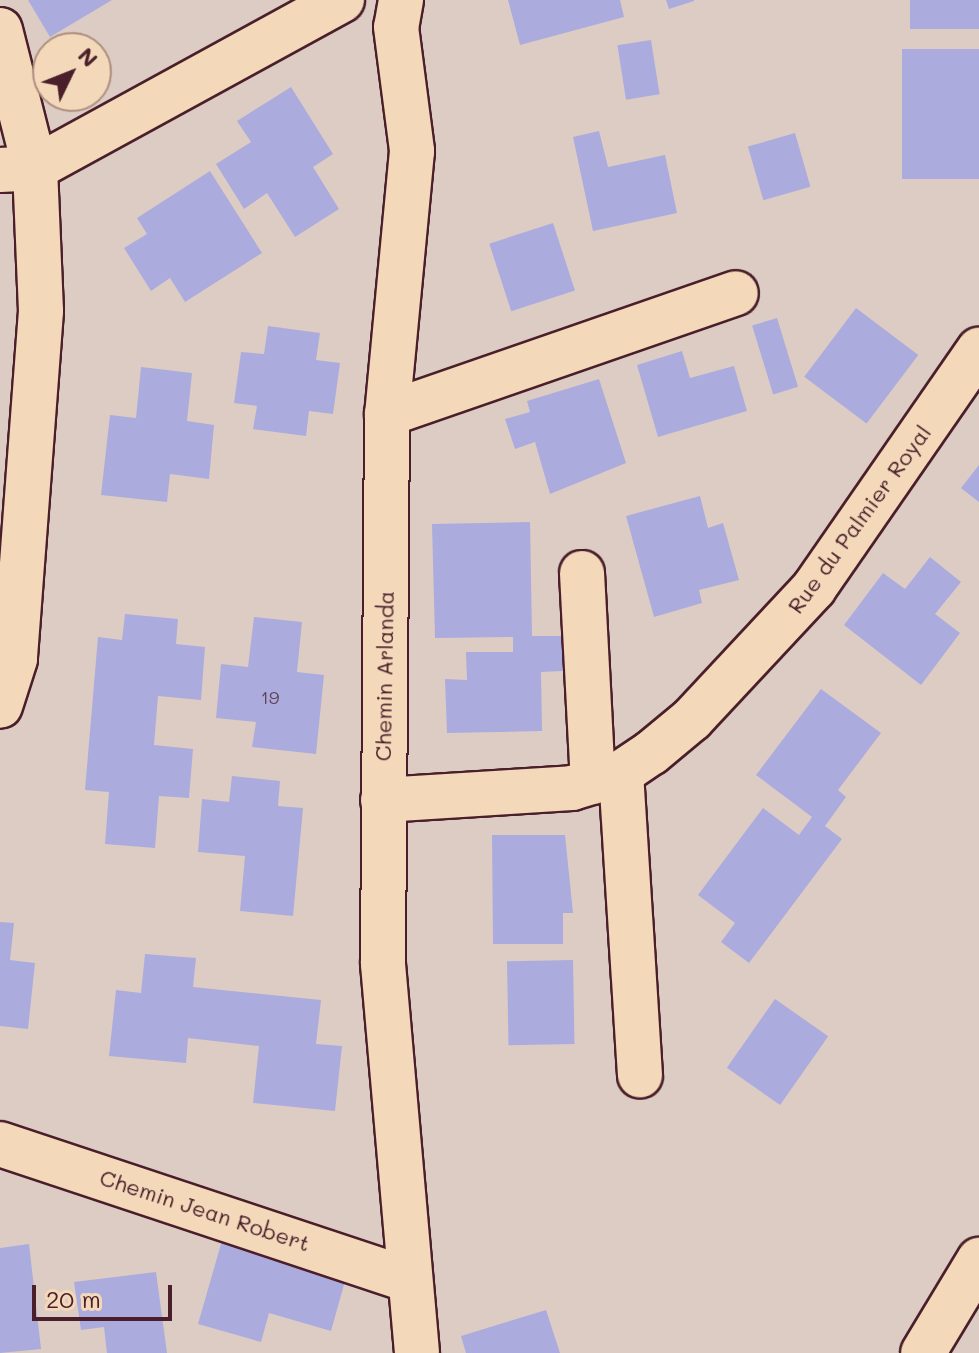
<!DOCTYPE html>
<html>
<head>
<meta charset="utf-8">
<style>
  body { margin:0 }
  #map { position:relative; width:979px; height:1353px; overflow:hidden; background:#ddccc4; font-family:Mali,sans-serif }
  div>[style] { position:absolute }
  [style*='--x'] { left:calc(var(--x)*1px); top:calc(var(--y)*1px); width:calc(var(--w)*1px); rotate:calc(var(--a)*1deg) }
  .building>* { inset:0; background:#abacdd; transform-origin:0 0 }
  .roads { filter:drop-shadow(2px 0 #4a1f2b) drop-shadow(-2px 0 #4a1f2b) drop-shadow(0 2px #4a1f2b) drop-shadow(0 -2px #4a1f2b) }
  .minor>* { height:44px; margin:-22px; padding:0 22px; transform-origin:22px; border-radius:22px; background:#f3d9ba }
  .trunk>* { height:44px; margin:-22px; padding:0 22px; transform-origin:22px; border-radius:22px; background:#f3d9ba }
  span { translate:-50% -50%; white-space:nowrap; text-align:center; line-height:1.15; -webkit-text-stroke:6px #f3d9ba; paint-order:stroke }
  .number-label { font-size:18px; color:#624258 }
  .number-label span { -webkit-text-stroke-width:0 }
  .street-label { font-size:22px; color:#4a1f2b }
  .north { position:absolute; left:32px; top:32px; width:80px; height:80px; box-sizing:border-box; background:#f3d9ba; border:2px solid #af8f81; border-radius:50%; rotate:47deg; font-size:22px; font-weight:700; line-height:32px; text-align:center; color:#4a1f2b }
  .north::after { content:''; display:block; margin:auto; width:28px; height:36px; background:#4a1f2b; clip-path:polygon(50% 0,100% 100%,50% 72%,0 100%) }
  .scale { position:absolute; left:32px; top:1285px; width:140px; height:36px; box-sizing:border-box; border:4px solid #4a1f2b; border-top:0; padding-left:10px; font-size:24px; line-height:28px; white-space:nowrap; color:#4a1f2b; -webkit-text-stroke:6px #f3d9ba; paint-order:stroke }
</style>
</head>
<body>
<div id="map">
  <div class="building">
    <i style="clip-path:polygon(28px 0,112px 0,50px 37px)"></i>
    <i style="clip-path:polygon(508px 0,620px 0,624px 17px,520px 45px)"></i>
    <i style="clip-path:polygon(666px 0,694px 0,694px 1px,669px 9px)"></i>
    <i style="left:910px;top:0;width:69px;height:29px"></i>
    <i style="left:651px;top:40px;width:55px;height:34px;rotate:81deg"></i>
    <i style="left:979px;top:49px;width:130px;height:77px;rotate:90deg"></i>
    <i style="clip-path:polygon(291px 87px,333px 154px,313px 167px,339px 209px,295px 237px,267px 193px,244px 209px,216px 164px,251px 142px,237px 121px)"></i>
    <i style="clip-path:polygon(599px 131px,608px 167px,665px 155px,677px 213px,593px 231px,573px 137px)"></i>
    <i style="left:795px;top:133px;width:56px;height:49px;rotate:74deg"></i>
    <i style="clip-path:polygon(210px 171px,262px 253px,185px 302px,170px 278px,151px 291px,124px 248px,147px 234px,137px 218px)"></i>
    <i style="left:553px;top:223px;width:71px;height:67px;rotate:72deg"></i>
    <i style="left:856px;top:308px;width:78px;height:86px;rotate:37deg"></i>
    <i style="left:777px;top:318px;width:72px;height:26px;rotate:73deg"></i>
    <i style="clip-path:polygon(268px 326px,320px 333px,316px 360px,340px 363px,333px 414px,309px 411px,306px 436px,253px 429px,257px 406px,234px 403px,241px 352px,264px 354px)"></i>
    <i style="clip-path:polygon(682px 351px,690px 378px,734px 366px,747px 411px,658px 437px,637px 365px)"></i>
    <i style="clip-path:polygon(141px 367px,192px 373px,187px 421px,214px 425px,209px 479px,170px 474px,167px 502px,101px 495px,110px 415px,136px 418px)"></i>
    <i style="clip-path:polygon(599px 379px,626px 463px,550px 494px,535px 442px,515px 449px,505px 419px,530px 412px,527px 401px)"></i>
    <i style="clip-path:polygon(979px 465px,979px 502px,961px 488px)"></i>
    <i style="clip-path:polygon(700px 496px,708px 528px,723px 523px,739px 580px,699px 590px,702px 603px,654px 617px,626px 516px)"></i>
    <i style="clip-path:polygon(530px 522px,532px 636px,563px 636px,563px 671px,541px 672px,542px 731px,447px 733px,445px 679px,467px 680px,466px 652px,513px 652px,513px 637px,435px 638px,432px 524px)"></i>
    <i style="clip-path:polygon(930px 557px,961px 582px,935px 614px,960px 633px,921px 685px,844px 625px,883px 573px,905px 589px)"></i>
    <i style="clip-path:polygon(125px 614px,178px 619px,176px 644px,205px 647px,201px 700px,158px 696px,154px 745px,193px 749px,189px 798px,159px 796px,155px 848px,105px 844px,109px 792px,85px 790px,98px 637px,122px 640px)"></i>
    <i style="clip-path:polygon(254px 617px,302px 622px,297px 672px,324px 675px,316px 754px,252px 747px,256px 722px,216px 718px,221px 664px,248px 667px)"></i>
    <i style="clip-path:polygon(821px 689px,881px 733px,838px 790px,846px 797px,825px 826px,842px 839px,749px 963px,721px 942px,735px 923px,698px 895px,763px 808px,799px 835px,812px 817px,756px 775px)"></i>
    <i style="clip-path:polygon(232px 776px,280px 781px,278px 806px,303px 808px,293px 916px,240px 911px,245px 856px,198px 852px,202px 799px,229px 802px)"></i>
    <i style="clip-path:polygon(492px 835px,565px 835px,573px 913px,563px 913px,563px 944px,493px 944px)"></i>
    <i style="clip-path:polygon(0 922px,14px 923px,10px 960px,35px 963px,28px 1029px,0 1026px)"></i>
    <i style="clip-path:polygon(145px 954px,196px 958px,193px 987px,321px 1000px,316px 1044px,342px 1046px,335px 1111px,253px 1103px,259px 1046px,188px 1038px,186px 1063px,109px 1056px,116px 990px,141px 993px)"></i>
    <i style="left:573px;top:960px;width:84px;height:66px;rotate:89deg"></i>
    <i style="left:775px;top:999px;width:65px;height:84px;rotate:35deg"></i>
    <i style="clip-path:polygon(223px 1237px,347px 1274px,331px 1331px,269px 1313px,261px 1342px,198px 1324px)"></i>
    <i style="clip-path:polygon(29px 1244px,41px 1349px,0 1353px,0 1248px)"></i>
    <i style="clip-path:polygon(156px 1272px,167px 1353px,107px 1353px,104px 1327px,81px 1330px,74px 1282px)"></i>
    <i style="clip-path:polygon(546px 1310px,560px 1353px,466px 1353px,461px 1336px)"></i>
  </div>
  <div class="roads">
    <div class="minor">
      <i style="--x:401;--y:0;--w:27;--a:100"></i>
      <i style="--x:396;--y:27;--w:125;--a:82.6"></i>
      <i style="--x:412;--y:151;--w:264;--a:95.4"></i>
      <i style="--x:387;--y:414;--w:550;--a:90.42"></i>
      <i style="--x:383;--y:964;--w:390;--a:85"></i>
      <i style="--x:0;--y:30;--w:142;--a:75.8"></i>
      <i style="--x:35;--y:168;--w:143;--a:87.6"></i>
      <i style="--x:41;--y:311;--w:349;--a:94.3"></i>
      <i style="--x:15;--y:659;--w:49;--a:107.7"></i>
      <i style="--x:0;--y:170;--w:35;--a:-3"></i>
      <i style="--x:35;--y:168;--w:350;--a:-28.7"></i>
      <i style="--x:387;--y:414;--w:369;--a:-19.1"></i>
      <i style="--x:582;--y:573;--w:209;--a:87"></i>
      <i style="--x:621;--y:773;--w:303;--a:86.4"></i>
      <i style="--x:383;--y:800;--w:189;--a:-3.6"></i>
      <i style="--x:572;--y:788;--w:51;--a:-17"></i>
      <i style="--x:621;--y:773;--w:36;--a:-34"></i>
      <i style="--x:651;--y:753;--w:53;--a:-39.7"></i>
      <i style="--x:692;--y:719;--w:179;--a:-47"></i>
      <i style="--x:814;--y:588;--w:290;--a:-55.3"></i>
      <i style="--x:0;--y:1144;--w:431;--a:18.4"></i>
    </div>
    <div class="trunk">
      <i style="--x:923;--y:1353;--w:109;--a:-58.9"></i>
    </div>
  </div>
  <div class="number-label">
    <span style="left:270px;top:697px">19</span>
  </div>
  <div class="street-label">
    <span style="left:859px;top:519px;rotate:-54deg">Rue du Palmier Royal</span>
    <span style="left:384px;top:676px;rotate:-89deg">Chemin Arlanda</span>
    <span style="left:205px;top:1210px;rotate:18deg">Chemin Jean Robert</span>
  </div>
  <div class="north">N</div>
  <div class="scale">20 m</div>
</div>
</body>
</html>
